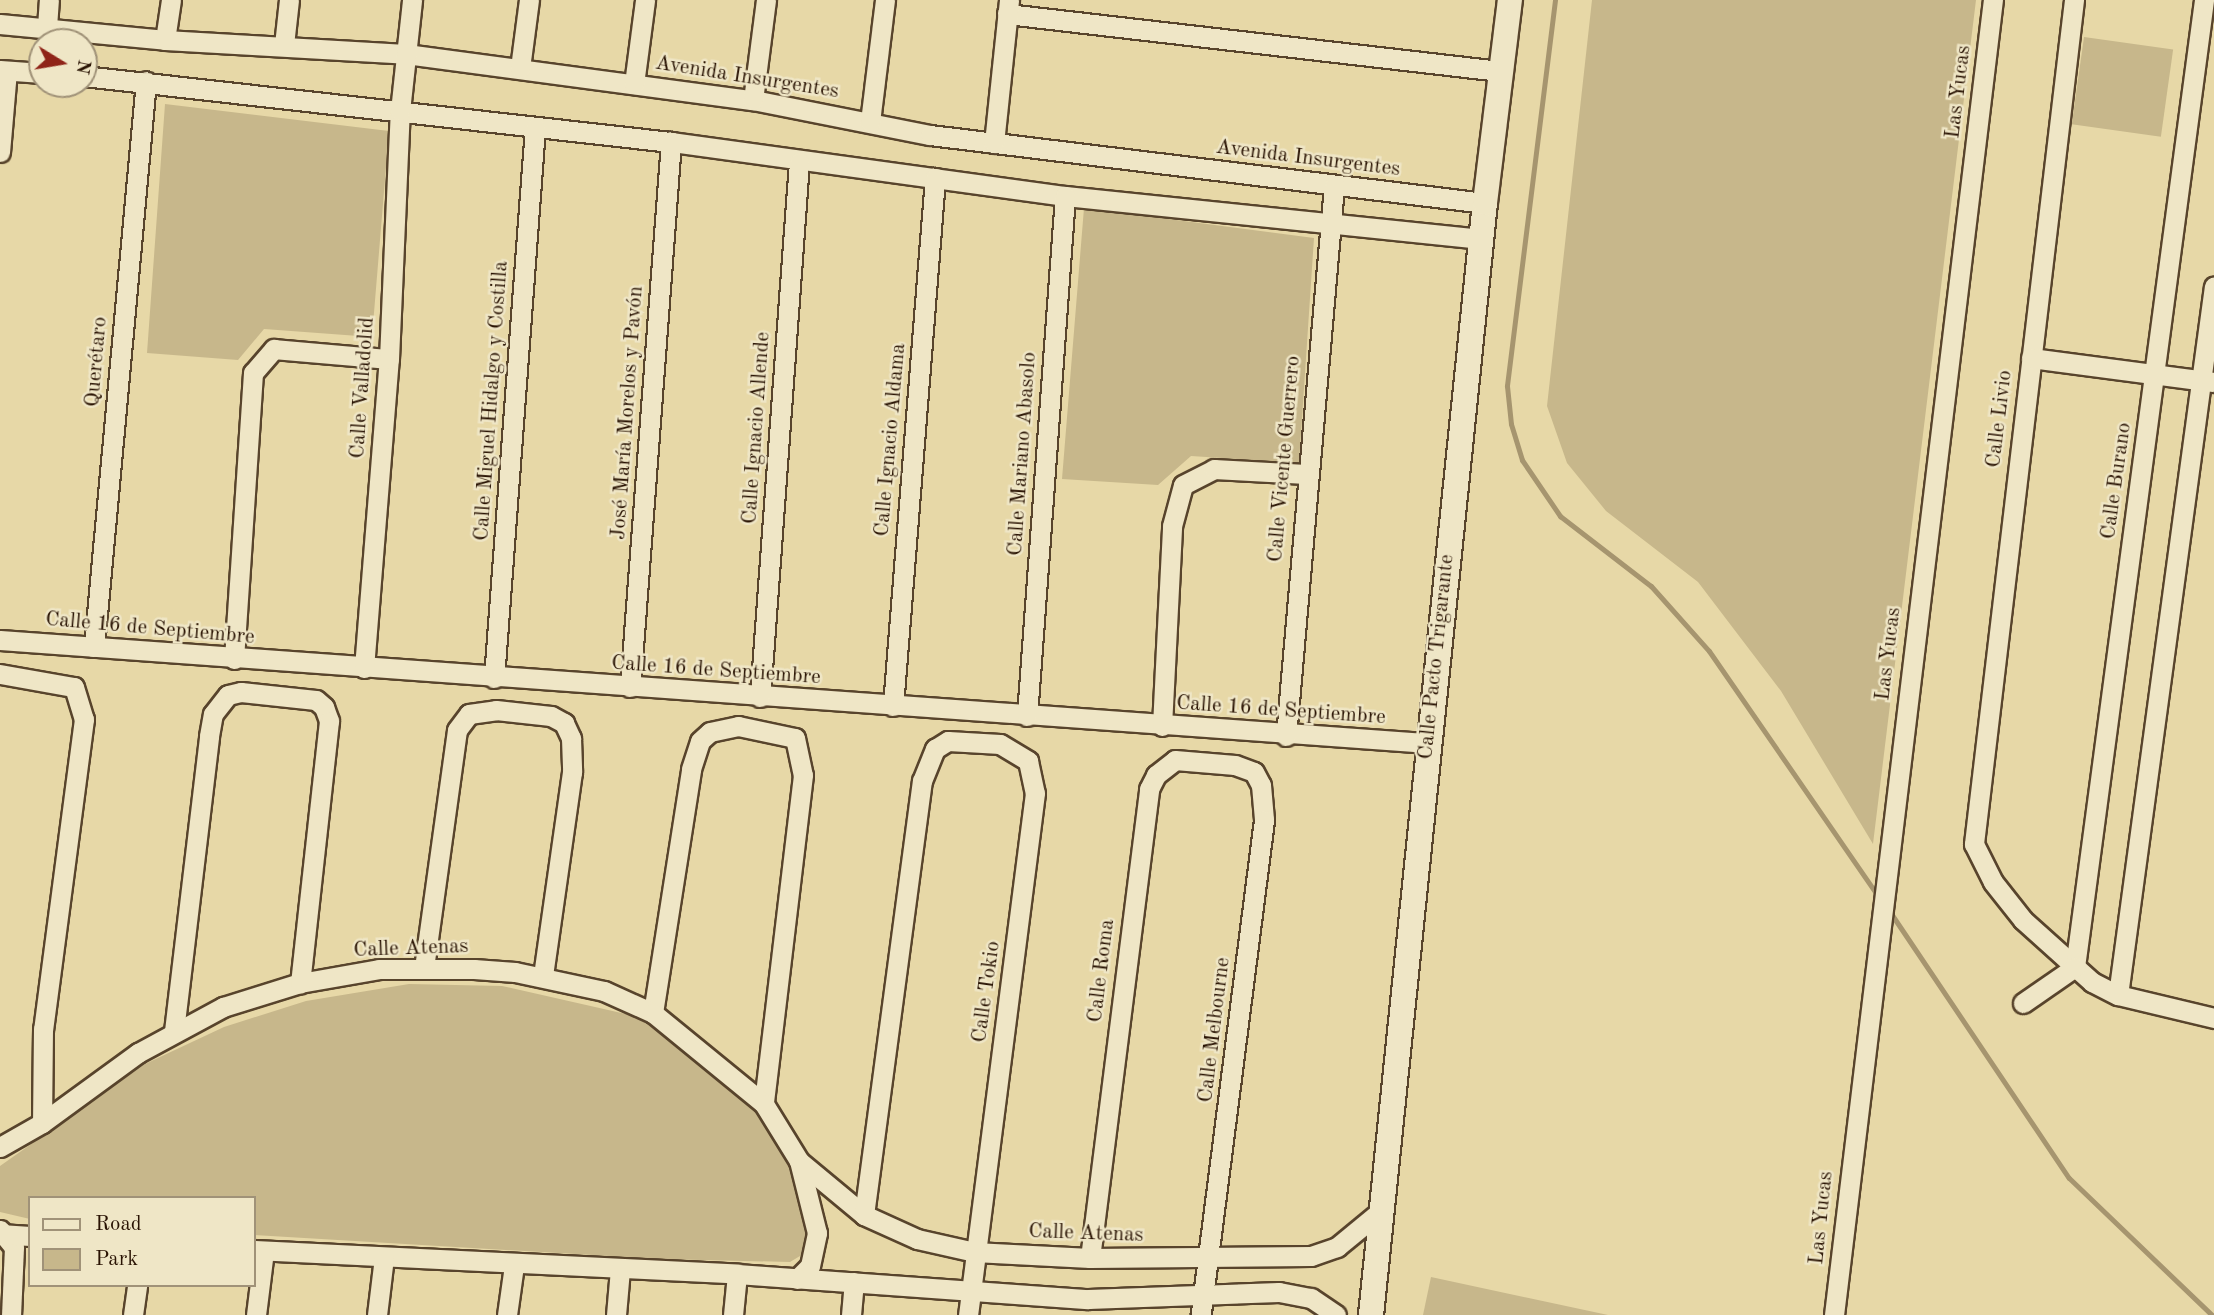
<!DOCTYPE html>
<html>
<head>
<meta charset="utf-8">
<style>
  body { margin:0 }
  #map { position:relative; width:2214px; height:1315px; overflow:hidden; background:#e7d8a7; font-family:"Old Standard TT",serif }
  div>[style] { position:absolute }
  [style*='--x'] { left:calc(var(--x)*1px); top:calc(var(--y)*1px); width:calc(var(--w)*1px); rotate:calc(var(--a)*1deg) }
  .green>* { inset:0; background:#c7b78b; transform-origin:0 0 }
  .stream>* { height:5px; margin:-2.5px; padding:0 2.5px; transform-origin:2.5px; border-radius:2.5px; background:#a6956f }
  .roads { filter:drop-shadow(2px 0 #58442c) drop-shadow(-2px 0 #58442c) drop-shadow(0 2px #58442c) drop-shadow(0 -2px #58442c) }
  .minor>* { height:19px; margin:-9.5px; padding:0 9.5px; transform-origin:9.5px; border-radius:9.5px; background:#efe6c6 }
  .tertiary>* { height:24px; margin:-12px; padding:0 12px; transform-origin:12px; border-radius:12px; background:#efe6c6 }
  span { translate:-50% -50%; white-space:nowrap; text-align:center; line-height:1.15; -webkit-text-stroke:5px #efe6c6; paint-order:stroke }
  .street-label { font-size:21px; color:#291303 }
  .legend { position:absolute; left:28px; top:1196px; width:228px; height:91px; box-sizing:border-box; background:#efe6c6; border:2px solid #a09278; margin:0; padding:9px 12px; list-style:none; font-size:21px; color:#291303 }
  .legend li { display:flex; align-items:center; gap:14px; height:35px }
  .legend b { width:35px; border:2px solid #a09278 }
  .north { position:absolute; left:28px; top:28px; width:70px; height:70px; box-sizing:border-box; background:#efe6c6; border:2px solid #a09278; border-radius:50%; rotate:101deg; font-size:19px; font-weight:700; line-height:28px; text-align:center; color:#291303 }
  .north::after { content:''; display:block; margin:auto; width:24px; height:32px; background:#8f2418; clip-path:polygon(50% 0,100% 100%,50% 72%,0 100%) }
</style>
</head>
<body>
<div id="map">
  <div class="green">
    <i style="clip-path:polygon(1592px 0,1976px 0,1873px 844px,1781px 691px,1698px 582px,1606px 511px,1567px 463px,1547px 406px)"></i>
    <i style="left:2084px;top:37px;width:90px;height:88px;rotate:8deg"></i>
    <i style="clip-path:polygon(165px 104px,389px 131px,372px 337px,264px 329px,238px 360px,147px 353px)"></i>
    <i style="clip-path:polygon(1084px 208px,1314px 238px,1299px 463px,1191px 456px,1158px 485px,1062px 479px)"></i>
    <i style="clip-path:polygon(409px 984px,502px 986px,639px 1017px,708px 1060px,763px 1109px,798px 1183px,808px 1234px,805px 1253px,790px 1262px,659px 1259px,254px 1235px,254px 1198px,30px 1198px,30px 1219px,0 1212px,0 1166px,145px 1064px,224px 1027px,306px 1001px)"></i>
    <i style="clip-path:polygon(1431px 1277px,1608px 1315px,1423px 1315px)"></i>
  </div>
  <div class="stream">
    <i style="--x:1555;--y:0;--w:389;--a:97.1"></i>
    <i style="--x:1507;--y:386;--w:38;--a:84"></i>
    <i style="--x:1511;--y:424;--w:38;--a:73"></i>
    <i style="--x:1522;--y:460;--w:68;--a:55.8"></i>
    <i style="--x:1560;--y:516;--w:115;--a:37.6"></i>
    <i style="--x:1651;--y:586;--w:87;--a:48.3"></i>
    <i style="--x:1709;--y:651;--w:298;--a:55.4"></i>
    <i style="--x:1888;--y:909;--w:324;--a:56.1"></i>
    <i style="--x:2069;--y:1178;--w:198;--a:43.8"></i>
  </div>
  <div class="roads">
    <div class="minor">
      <i style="--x:2074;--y:0;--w:850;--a:96.76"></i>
      <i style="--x:1974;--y:844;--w:42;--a:63.4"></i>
      <i style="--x:1993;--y:882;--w:48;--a:51.7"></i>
      <i style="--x:2023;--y:920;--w:93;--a:41.9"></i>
      <i style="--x:2092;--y:982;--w:29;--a:27"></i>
      <i style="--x:2118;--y:995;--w:99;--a:13.5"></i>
      <i style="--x:1007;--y:14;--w:497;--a:6.6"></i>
      <i style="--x:0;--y:24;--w:166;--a:5.5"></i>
      <i style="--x:165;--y:40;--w:241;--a:3.3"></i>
      <i style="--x:406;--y:54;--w:350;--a:7.6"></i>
      <i style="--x:753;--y:100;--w:180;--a:11.2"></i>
      <i style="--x:930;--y:135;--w:559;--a:6.99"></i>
      <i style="--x:47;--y:27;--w:27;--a:-86"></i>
      <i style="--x:165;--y:40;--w:40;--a:-81.5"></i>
      <i style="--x:284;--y:45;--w:45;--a:-83.7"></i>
      <i style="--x:520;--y:68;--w:69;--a:-82.5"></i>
      <i style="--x:0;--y:70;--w:42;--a:4.1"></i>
      <i style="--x:84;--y:76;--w:591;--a:6.42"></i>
      <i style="--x:671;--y:142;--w:398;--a:7.8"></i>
      <i style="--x:1065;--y:196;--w:419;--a:5.9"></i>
      <i style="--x:634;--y:84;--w:85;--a:-82.5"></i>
      <i style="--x:753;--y:100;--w:101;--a:-82.6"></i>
      <i style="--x:870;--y:122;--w:123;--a:-83"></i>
      <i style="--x:994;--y:143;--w:144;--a:-84"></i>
      <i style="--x:0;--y:152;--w:81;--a:-85.1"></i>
      <i style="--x:2031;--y:358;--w:184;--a:7.5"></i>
      <i style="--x:0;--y:640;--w:1432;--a:4.13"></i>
      <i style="--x:94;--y:647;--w:568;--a:-84.75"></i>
      <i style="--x:234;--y:659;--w:287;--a:-86.2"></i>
      <i style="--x:253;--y:373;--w:32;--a:-49"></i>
      <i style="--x:274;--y:349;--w:115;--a:5"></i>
      <i style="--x:364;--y:668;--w:310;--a:-85.4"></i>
      <i style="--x:389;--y:359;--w:248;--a:-87.5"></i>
      <i style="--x:400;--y:111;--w:112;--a:-83.8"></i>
      <i style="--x:0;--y:674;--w:75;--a:10"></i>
      <i style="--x:74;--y:687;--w:34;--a:73"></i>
      <i style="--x:84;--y:719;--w:313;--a:97.5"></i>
      <i style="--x:43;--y:1029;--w:94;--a:90.6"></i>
      <i style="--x:494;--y:678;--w:552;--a:-85.74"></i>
      <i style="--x:630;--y:687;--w:547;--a:-85.7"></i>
      <i style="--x:760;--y:697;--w:536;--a:-85.83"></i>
      <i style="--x:893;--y:706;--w:530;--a:-85.45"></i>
      <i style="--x:1027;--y:716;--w:521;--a:-85.82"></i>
      <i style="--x:1162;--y:726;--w:200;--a:-87.1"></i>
      <i style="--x:1172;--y:526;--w:42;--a:-75"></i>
      <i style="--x:1183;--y:485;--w:35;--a:-27"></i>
      <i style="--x:1214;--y:469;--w:92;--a:3.1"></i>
      <i style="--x:1286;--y:736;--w:552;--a:-85.01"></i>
      <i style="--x:2075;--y:967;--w:976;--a:-82.4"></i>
      <i style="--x:424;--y:968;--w:240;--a:-82.1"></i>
      <i style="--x:457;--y:730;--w:20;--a:-53"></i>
      <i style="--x:469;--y:714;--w:27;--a:-8"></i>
      <i style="--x:496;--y:710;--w:55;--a:6.2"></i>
      <i style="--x:551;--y:716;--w:15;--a:28"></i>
      <i style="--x:564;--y:723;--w:17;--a:65"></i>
      <i style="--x:571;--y:738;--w:34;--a:88"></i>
      <i style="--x:572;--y:772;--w:207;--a:98.1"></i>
      <i style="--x:2118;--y:995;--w:715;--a:-82.29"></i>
      <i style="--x:2023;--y:1003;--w:63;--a:-34.7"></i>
      <i style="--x:653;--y:1013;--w:247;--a:-81.1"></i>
      <i style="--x:691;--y:769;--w:29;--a:-72"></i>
      <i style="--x:700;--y:741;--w:13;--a:-42"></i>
      <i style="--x:710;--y:732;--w:29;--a:-12"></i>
      <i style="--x:738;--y:726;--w:58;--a:11.9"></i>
      <i style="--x:795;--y:738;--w:38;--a:78"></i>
      <i style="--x:803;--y:775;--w:331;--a:96.8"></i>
      <i style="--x:174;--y:1031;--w:297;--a:-83.2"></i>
      <i style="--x:209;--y:736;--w:22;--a:-80"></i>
      <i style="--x:213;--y:714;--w:24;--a:-52"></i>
      <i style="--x:228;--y:695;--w:13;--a:-13"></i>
      <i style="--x:241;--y:692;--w:75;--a:6.1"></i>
      <i style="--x:316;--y:700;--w:11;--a:41"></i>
      <i style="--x:324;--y:707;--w:15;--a:70"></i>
      <i style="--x:329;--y:721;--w:264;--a:96.3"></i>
      <i style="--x:0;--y:1147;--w:48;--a:-29.7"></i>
      <i style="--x:42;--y:1123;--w:119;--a:-36.1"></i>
      <i style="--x:138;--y:1053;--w:97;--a:-28.4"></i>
      <i style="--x:223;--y:1007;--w:81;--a:-17.3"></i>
      <i style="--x:300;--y:983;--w:80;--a:-10"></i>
      <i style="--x:379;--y:969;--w:95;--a:0"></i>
      <i style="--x:474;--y:969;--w:41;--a:4.2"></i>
      <i style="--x:515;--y:972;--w:91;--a:12.1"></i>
      <i style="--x:604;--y:991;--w:54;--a:24.2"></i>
      <i style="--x:653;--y:1013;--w:144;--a:39.3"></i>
      <i style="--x:764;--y:1104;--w:67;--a:58.4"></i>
      <i style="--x:799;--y:1161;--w:85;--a:39.7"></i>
      <i style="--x:864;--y:1215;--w:58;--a:24.4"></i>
      <i style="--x:917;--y:1239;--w:58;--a:12.8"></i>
      <i style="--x:974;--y:1252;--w:116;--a:3"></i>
      <i style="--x:1090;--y:1258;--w:221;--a:-0.5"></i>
      <i style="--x:1311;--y:1256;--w:28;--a:-19"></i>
      <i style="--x:1337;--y:1247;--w:58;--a:-39.4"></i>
      <i style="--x:864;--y:1215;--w:438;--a:-82.4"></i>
      <i style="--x:922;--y:781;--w:35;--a:-68"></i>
      <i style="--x:935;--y:749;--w:15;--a:-32"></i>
      <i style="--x:948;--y:741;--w:52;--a:3.3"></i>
      <i style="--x:1000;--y:744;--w:33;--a:31"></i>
      <i style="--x:1028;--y:761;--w:33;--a:78"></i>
      <i style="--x:1035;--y:793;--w:526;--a:97.31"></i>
      <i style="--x:0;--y:1230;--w:22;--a:51"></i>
      <i style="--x:14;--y:1247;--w:68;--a:92.5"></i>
      <i style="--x:0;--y:1234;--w:30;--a:4"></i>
      <i style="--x:254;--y:1250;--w:484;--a:2.8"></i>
      <i style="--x:737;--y:1274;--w:352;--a:4.1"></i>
      <i style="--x:1088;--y:1299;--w:191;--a:-2.1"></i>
      <i style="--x:1279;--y:1292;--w:33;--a:11"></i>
      <i style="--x:1311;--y:1298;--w:30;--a:34"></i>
      <i style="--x:1090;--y:1258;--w:473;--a:-82.8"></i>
      <i style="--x:1149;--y:789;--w:16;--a:-63"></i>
      <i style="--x:1156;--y:775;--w:24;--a:-38"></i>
      <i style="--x:1175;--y:760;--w:60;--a:4.8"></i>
      <i style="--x:1235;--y:765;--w:20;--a:20"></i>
      <i style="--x:1254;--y:772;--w:15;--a:62"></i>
      <i style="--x:1261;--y:785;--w:35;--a:85"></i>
      <i style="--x:1264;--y:820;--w:499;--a:97.3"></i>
      <i style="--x:797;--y:1279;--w:18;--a:-45"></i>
      <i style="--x:810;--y:1266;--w:34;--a:-78"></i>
      <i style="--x:817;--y:1233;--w:74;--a:-104"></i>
      <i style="--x:133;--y:1315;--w:30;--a:-82"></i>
      <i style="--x:256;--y:1315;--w:64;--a:-82.9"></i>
      <i style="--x:377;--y:1315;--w:58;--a:-83.1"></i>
      <i style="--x:507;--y:1315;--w:50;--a:-82"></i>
      <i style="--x:616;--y:1315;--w:46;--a:-85"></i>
      <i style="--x:733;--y:1315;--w:41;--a:-84.4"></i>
      <i style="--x:851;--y:1315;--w:33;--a:-85"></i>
      <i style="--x:1834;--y:1315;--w:1325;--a:-83.11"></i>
    </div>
    <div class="tertiary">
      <i style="--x:1371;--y:1315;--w:1118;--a:-84.15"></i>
      <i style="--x:1485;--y:203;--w:205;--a:-83"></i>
    </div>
  </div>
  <div class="street-label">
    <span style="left:747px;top:78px;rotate:9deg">Avenida Insurgentes</span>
    <span style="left:1959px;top:92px;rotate:-83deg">Las Yucas</span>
    <span style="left:1308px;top:159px;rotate:7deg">Avenida Insurgentes</span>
    <span style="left:97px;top:362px;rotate:-85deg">Querétaro</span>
    <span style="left:363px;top:388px;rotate:-86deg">Calle Valladolid</span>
    <span style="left:492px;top:401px;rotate:-86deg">Calle Miguel Hidalgo y Costilla</span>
    <span style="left:628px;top:413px;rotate:-86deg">José María Morelos y Pavón</span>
    <span style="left:2000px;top:419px;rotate:-83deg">Calle Livio</span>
    <span style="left:757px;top:428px;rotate:-86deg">Calle Ignacio Allende</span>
    <span style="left:891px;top:440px;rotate:-85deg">Calle Ignacio Aldama</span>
    <span style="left:1023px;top:454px;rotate:-86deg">Calle Mariano Abasolo</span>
    <span style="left:1285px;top:459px;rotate:-85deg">Calle Vicente Guerrero</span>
    <span style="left:2117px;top:481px;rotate:-82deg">Calle Burano</span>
    <span style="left:150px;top:629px;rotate:5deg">Calle 16 de Septiembre</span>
    <span style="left:1889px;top:654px;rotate:-83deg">Las Yucas</span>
    <span style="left:1437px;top:657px;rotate:-84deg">Calle Pacto Trigarante</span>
    <span style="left:716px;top:671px;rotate:4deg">Calle 16 de Septiembre</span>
    <span style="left:1281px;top:711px;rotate:4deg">Calle 16 de Septiembre</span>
    <span style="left:411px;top:949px;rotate:-2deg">Calle Atenas</span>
    <span style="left:1102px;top:971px;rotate:-83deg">Calle Roma</span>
    <span style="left:987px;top:992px;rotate:-82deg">Calle Tokio</span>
    <span style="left:1215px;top:1030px;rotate:-83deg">Calle Melbourne</span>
    <span style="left:1822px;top:1218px;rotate:-84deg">Las Yucas</span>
    <span style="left:1086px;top:1234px;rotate:2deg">Calle Atenas</span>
  </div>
  <ul class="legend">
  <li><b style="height:9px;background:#efe6c6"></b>Road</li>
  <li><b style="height:19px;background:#c7b78b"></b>Park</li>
  </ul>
  <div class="north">N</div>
</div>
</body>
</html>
